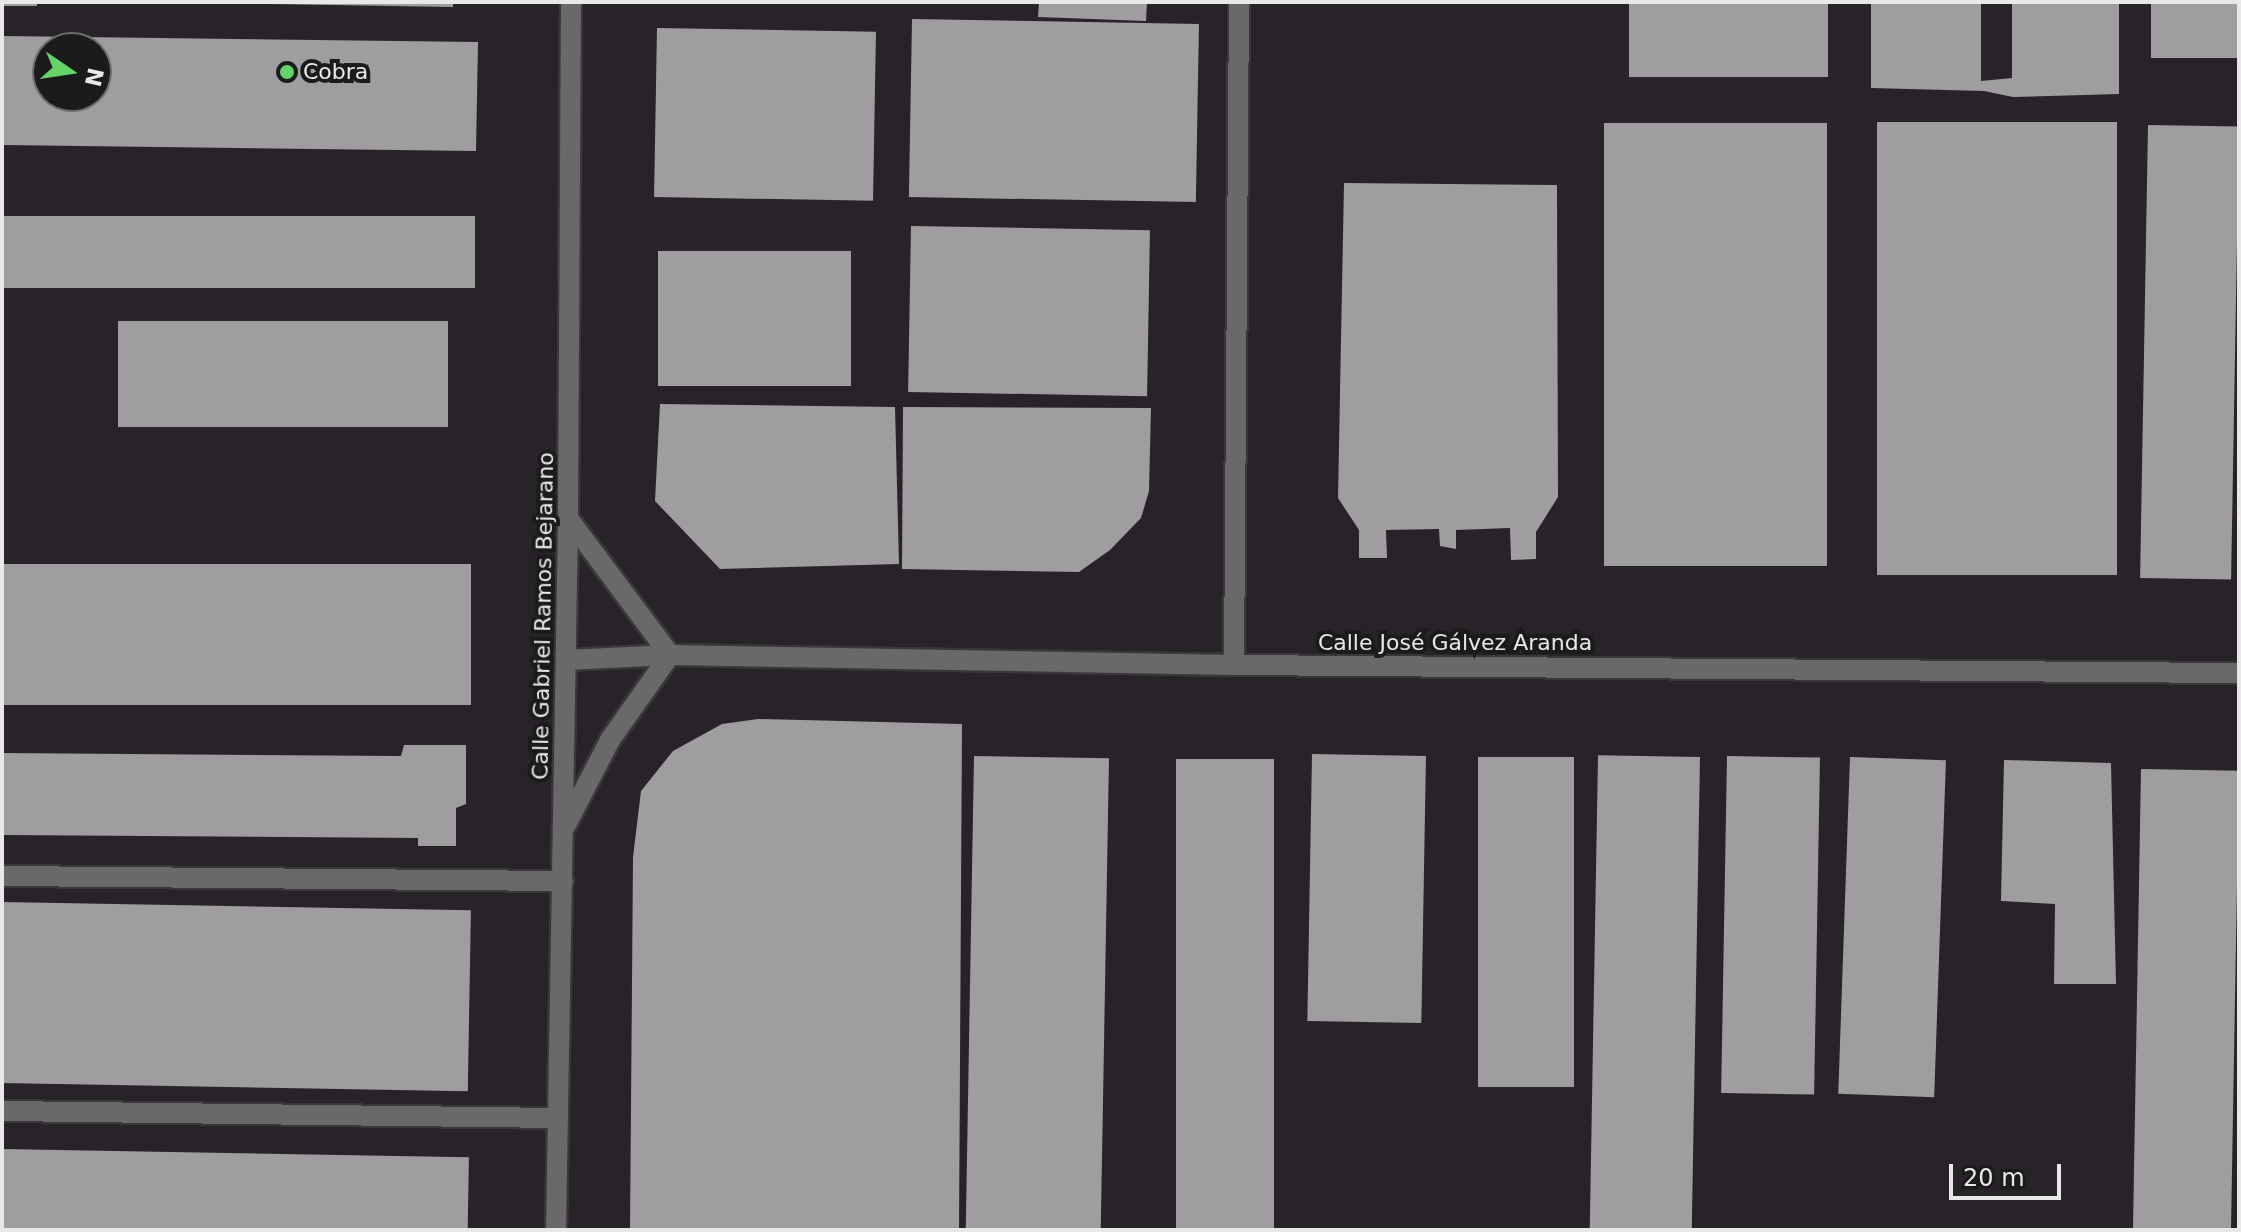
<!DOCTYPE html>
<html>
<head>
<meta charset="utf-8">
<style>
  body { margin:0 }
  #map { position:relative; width:2241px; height:1232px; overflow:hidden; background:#1c1b1c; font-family:"DejaVu Sans",sans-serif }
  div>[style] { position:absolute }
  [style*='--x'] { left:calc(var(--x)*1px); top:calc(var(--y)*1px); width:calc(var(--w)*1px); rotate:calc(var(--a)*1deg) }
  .built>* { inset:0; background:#282229 }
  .building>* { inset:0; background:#a09da0; transform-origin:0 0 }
  .roads { filter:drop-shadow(2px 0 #393839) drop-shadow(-2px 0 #393839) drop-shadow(0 2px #393839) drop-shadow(0 -2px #393839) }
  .minor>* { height:20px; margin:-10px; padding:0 10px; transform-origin:10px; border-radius:10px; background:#6a686a }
  .dots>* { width:22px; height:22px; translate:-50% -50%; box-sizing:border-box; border:4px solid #1c1b1c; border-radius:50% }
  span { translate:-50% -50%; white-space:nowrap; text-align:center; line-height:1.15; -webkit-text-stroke:8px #1c1b1c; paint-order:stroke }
  .poi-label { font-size:22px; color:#e9e8e9 }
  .left { translate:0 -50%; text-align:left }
  .street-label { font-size:22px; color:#e9e8e9 }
  .frame { position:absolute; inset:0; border:4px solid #e9e8e9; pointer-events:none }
  .north { position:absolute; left:32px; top:32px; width:80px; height:80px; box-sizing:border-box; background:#1c1b1c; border:2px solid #6e6d6e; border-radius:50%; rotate:103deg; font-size:22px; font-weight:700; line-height:32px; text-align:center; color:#e9e8e9 }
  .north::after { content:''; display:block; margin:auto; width:28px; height:36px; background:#64d468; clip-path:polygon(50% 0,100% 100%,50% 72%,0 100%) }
  .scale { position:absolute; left:1949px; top:1164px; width:112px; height:36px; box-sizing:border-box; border:4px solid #e9e8e9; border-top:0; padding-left:10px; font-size:24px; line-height:28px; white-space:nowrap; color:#e9e8e9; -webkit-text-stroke:6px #1c1b1c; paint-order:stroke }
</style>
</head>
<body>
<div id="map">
  <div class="built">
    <i style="clip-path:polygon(evenodd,2px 2px,2239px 2px,2239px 1230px,2px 1230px,2px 2px,48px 48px,96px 48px,96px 96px,48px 96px,48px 48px)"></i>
  </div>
  <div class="building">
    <i style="left:2px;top:2px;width:35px;height:4px"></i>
    <i style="clip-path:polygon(136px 2px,453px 2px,453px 7px)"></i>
    <i style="clip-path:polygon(1039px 2px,1147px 2px,1146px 21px,1038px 17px)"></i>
    <i style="left:1629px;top:2px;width:199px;height:75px"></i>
    <i style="clip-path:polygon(1871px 2px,1981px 2px,1981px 81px,2012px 78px,2012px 2px,2119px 2px,2119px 94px,2013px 97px,1984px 91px,1871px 88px)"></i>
    <i style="left:2151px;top:2px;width:88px;height:56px"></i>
    <i style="left:912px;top:19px;width:287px;height:178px;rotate:1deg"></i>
    <i style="left:657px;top:28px;width:219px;height:169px;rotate:1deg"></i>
    <i style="clip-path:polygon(evenodd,2px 36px,478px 42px,476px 151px,2px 145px,2px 36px,48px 48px,96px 48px,96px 96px,48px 96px,48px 48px)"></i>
    <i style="left:1877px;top:122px;width:240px;height:453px"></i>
    <i style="left:1827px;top:123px;width:443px;height:223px;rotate:90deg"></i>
    <i style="left:2148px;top:125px;width:91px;height:453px;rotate:1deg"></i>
    <i style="clip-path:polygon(1344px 183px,1557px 185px,1558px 497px,1536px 532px,1536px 559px,1511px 560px,1510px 528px,1456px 530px,1456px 549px,1440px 546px,1439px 529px,1386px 530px,1387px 558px,1359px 558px,1359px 530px,1338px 498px)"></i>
    <i style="left:2px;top:216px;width:473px;height:72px"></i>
    <i style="left:911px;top:226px;width:239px;height:166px;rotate:1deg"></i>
    <i style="left:658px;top:251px;width:193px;height:135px"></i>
    <i style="left:118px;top:321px;width:330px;height:106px"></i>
    <i style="clip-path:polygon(660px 404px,895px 407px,899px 564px,720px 569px,655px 501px)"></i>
    <i style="clip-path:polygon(903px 407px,1151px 408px,1149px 491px,1141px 518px,1110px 550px,1079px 572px,902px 569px)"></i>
    <i style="left:2px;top:564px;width:469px;height:141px"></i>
    <i style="clip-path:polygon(758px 719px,962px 724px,959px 1230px,630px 1230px,633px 857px,641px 791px,673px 751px,722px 724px)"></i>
    <i style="clip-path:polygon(404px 745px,466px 745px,466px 804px,456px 808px,456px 846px,418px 846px,418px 838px,2px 835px,2px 753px,401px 756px)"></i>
    <i style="left:1312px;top:754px;width:114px;height:267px;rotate:1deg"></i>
    <i style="left:974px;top:756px;width:135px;height:474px;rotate:1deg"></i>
    <i style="left:1727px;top:756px;width:93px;height:337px;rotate:1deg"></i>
    <i style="left:1478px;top:757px;width:96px;height:330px"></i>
    <i style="left:1700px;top:757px;width:473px;height:102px;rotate:91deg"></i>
    <i style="left:1850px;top:757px;width:96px;height:337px;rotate:2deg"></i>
    <i style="left:1274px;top:759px;width:471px;height:98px;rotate:90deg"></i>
    <i style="clip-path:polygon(2004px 760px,2111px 763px,2116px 984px,2054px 984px,2055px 904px,2001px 901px)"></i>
    <i style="left:2141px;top:769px;width:98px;height:461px;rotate:1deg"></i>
    <i style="left:2px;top:902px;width:469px;height:181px;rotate:1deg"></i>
    <i style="left:2px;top:1149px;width:467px;height:81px;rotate:1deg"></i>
  </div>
  <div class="roads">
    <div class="minor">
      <i style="--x:566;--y:660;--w:104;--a:-2.8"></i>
      <i style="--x:670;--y:655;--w:564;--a:1.02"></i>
      <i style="--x:1234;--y:665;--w:1005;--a:0.46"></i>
      <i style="--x:1234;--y:665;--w:663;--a:-89.57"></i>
      <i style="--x:566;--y:825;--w:96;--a:-62.6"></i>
      <i style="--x:610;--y:740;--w:104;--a:-54.8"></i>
      <i style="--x:670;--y:655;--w:171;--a:-126.7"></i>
      <i style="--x:2;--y:876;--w:561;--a:0.51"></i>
      <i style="--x:2;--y:1111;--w:556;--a:0.72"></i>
      <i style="--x:556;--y:1230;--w:712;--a:-89.03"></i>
      <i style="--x:568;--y:518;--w:516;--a:-89.67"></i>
    </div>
  </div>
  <div class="dots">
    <i style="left:287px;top:72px;background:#64d468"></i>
  </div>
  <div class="poi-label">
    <span class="left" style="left:303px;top:72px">Cobra</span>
  </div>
  <div class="street-label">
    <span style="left:543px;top:616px;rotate:-89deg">Calle Gabriel Ramos Bejarano</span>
    <span style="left:1455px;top:643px">Calle José Gálvez Aranda</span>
  </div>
  <div class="frame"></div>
  <div class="north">N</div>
  <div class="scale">20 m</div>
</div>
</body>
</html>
